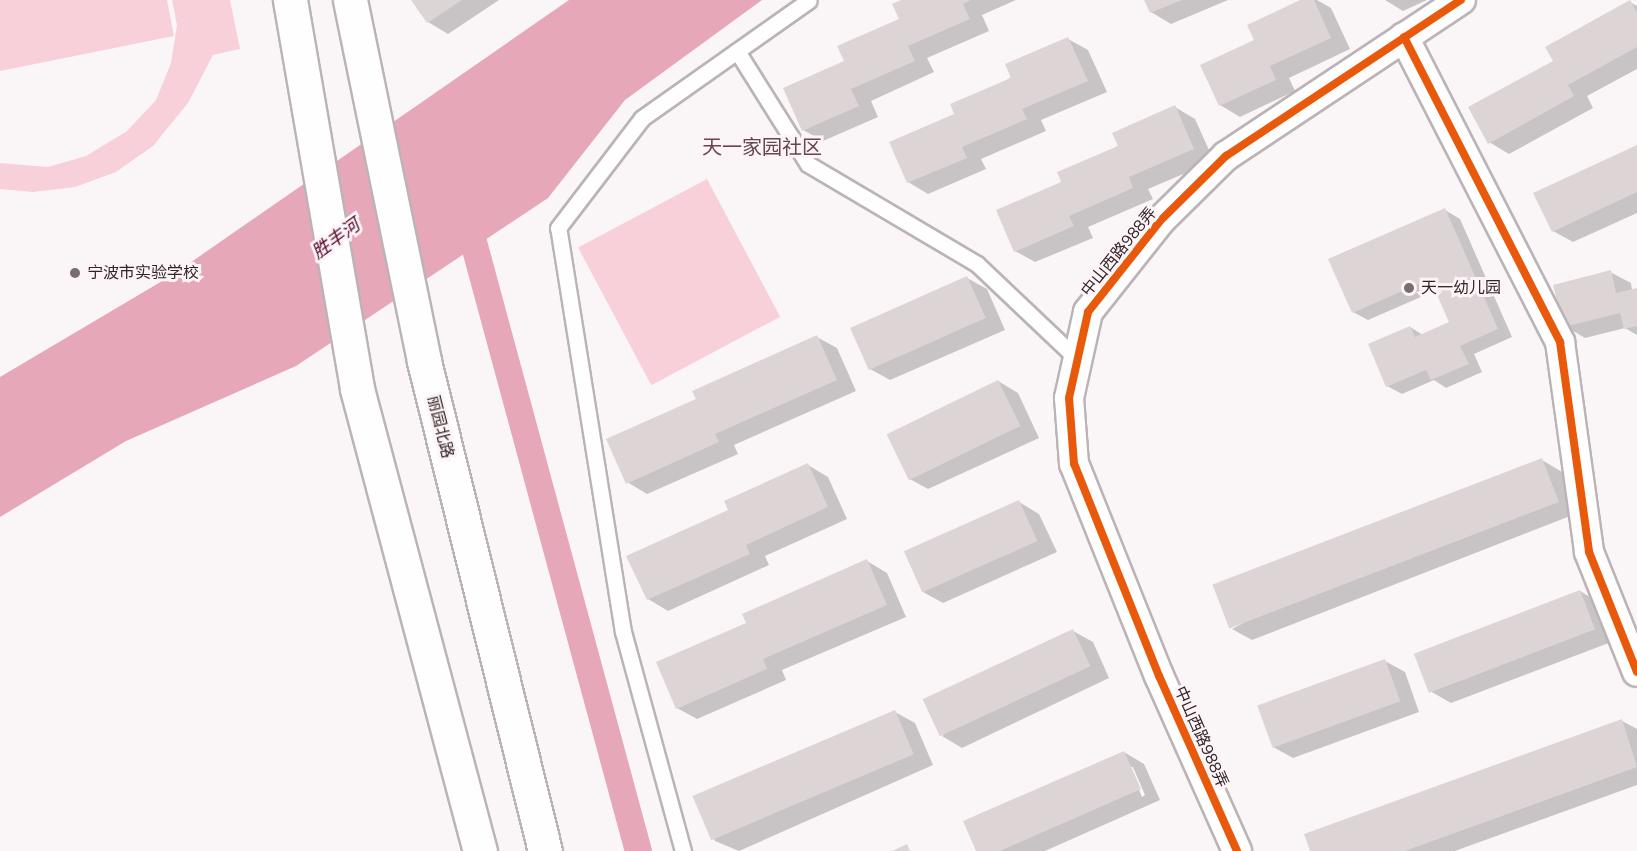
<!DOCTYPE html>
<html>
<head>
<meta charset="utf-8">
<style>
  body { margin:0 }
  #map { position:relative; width:1637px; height:851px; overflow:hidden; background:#faf6f7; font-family:"Nunito Sans","Noto Sans SC",sans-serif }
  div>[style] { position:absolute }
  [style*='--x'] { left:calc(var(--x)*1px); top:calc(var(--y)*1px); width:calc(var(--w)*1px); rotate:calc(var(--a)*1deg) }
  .green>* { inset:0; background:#f8d0da; transform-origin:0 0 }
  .water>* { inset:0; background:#e6a7b8 }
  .shadow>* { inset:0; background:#0003 }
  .canal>* { height:27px; margin:-13.5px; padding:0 13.5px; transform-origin:13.5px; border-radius:13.5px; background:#e6a7b8 }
  .building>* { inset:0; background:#ddd4d6; transform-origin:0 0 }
  .roads { filter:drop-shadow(2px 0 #bcb3b6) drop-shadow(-2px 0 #bcb3b6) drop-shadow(0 2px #bcb3b6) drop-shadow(0 -2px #bcb3b6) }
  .service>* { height:15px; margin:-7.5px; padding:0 7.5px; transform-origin:7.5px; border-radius:7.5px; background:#fefefe }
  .minor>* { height:28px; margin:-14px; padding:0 14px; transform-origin:14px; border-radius:14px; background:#fefefe }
  .secondary>* { height:33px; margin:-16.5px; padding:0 16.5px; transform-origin:16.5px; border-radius:16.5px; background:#fefefe }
  .cycleway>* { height:8px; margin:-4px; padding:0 4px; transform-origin:4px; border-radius:4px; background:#e8590c }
  .dots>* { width:16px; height:16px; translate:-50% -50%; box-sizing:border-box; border:3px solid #fcf4f6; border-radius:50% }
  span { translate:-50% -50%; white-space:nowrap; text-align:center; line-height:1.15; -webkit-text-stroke:6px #fcf4f6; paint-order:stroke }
  .street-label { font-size:16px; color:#322427 }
  .poi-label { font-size:16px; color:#322427 }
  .left { translate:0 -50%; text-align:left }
  .water-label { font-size:18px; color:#560528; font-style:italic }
  .quarter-label { font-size:20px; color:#65464e }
</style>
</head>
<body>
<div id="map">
  <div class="green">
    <i style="clip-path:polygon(0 0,167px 0,174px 36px,0 71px)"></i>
    <i style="clip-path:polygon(172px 0,230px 0,240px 49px,213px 55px,188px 103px,153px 146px,116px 172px,75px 187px,33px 192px,0 189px,0 163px,48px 167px,86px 156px,127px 131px,156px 100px,171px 63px,177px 25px)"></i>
    <i style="left:707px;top:179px;width:156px;height:146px;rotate:62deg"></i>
  </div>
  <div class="water">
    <i style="clip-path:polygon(569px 0,762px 0,625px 100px,548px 198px,296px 366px,126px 441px,0 517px,0 377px,174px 274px)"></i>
  </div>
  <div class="shadow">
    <i style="clip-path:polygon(413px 0,499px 0,448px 34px,428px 22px)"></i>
    <i style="clip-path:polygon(905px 0,1016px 0,982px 15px,989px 31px,927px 58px,934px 72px,871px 101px,878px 117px,823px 141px,803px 130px,846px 62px,901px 20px)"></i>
    <i style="clip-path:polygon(1146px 0,1228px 0,1171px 24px,1151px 12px)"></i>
    <i style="clip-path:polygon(1304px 0,1317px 0,1331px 8px,1350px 49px,1289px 78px,1295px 91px,1240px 117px,1220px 105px,1256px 41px)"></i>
    <i style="clip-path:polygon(1385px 0,1427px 0,1403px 11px)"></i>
    <i style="clip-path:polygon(1630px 2px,1637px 6px,1637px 69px,1587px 96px,1593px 108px,1509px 154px,1489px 142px,1555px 61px)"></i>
    <i style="clip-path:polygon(1068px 39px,1088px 50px,1107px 92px,1041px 120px,1046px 131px,981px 159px,986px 169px,928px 194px,908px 182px,956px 114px)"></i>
    <i style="clip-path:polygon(1175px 107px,1195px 119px,1214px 161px,1148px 189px,1153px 199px,1088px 227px,1093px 238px,1035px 262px,1015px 251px,1063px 183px)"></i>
    <i style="clip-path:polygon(1637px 147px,1637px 213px,1573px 242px,1553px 231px)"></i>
    <i style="clip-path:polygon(1445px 210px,1460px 219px,1512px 337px,1474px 354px,1482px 372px,1446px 388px,1434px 380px,1402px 394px,1387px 386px,1410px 327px,1423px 335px,1451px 323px,1437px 290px,1368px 320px,1353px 312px)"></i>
    <i style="clip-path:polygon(1610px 272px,1631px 283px,1632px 290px,1637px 289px,1637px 335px,1625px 328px,1585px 338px,1565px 326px)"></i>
    <i style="clip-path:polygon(967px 278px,987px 289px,1005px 330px,890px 380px,870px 369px)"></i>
    <i style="clip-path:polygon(817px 337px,837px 348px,856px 391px,734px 445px,738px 454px,647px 494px,627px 482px)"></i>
    <i style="clip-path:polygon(998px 381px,1018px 393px,1039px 438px,928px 489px,908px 478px)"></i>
    <i style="clip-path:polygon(1542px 460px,1562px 472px,1578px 513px,1252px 640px,1232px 629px)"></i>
    <i style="clip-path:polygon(808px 465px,828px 477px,847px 519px,765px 556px,769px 565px,668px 611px,648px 599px,730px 511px)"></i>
    <i style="clip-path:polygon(1019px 502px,1039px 514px,1057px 552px,943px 603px,923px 592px)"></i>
    <i style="clip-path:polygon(867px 561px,887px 573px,906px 617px,782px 670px,786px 680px,697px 719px,677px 708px,748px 624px)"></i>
    <i style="clip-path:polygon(1580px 591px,1600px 603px,1614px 641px,1451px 703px,1430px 691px)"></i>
    <i style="clip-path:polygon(1073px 631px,1093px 642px,1109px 678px,962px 748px,942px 736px)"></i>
    <i style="clip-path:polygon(1385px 661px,1405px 672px,1419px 712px,1293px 758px,1273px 747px)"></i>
    <i style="clip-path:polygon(895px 712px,915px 723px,933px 765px,739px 851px,715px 841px,696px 800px)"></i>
    <i style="clip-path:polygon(1622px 721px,1637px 729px,1637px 785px,1455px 851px,1312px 851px)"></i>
    <i style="clip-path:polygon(evenodd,1124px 752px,1144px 764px,1160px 800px,1045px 851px,978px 851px,1124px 752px,1130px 767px,1133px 767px,1145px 795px,1142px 797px,1130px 767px)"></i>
  </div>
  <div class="canal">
    <i style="--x:465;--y:212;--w:662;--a:74.85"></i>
  </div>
  <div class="building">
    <i style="clip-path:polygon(411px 0,462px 0,427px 23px)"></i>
    <i style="clip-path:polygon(901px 0,971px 0,963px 4px,970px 19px,908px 46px,915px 61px,851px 89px,859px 106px,802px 131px,783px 88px,844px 61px,837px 46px,899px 19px,892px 4px)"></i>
    <i style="clip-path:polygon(1144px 0,1182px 0,1150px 13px)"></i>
    <i style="clip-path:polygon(1300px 0,1314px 0,1331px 38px,1270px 66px,1276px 80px,1219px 106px,1200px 65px,1254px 40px,1247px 25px)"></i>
    <i style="clip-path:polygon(1630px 0,1637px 13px,1637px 47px,1568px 85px,1574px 96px,1488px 144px,1468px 107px,1553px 61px,1545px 47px)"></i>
    <i style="clip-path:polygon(1068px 37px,1088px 81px,1022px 109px,1027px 119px,962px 147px,967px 158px,907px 183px,889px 142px,954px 114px,950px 104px,1011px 78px,1005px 64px)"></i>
    <i style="clip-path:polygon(1175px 105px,1194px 149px,1129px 177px,1133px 188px,1069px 216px,1074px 226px,1014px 252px,996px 210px,1061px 182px,1057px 172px,1118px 146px,1112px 133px)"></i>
    <i style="clip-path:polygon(1637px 145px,1637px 192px,1552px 232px,1533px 193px)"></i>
    <i style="clip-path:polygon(1445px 208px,1498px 329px,1460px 346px,1469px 364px,1431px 380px,1426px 370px,1386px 387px,1368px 344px,1410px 326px,1415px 337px,1449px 322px,1430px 279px,1352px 313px,1328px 259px)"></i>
    <i style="clip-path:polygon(1611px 270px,1616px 293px,1637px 288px,1637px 326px,1624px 329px,1620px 313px,1564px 327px,1553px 285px)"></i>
    <i style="left:967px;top:276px;width:46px;height:128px;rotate:66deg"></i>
    <i style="clip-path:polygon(817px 335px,837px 380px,715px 434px,719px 442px,626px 484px,606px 439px,696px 399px,692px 391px)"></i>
    <i style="left:998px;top:380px;width:51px;height:124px;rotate:64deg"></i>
    <i style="left:1542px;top:458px;width:47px;height:353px;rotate:69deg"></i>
    <i style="clip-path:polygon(808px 463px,828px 507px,746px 545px,750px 554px,647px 600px,626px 556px,728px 510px,724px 501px)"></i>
    <i style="left:1019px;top:500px;width:45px;height:126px;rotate:66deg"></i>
    <i style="clip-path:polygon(867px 559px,887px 605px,763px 659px,767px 669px,676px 709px,656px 662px,746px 623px,742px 614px)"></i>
    <i style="left:1580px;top:590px;width:42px;height:178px;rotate:69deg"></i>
    <i style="left:1073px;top:629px;width:41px;height:166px;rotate:65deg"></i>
    <i style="left:1385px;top:659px;width:45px;height:136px;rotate:70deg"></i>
    <i style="left:895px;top:710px;width:48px;height:220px;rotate:67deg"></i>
    <i style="clip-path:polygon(1622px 719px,1637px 767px,1405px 851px,1310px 851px,1304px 834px)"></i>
    <i style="clip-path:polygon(1124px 751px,1141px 789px,1000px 851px,976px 851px,963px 821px)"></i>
    <i style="clip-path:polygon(907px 844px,910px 851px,892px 851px)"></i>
  </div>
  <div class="roads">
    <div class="service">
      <i style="--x:737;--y:51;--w:133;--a:57.9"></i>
      <i style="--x:808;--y:164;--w:196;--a:30.6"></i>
      <i style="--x:977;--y:264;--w:138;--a:43.5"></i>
      <i style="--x:683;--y:851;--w:227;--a:-105.3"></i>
      <i style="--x:623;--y:632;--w:409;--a:-99.1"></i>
      <i style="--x:558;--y:228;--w:138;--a:-52.6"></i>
      <i style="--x:642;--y:118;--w:204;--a:-35.2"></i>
    </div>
    <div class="minor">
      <i style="--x:1404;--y:37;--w:343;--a:62.9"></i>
      <i style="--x:1560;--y:342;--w:212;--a:82.1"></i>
      <i style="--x:1589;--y:552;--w:129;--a:68.2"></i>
      <i style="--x:1237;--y:851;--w:192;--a:-114"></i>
      <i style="--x:1159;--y:676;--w:228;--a:-111.8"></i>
      <i style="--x:1074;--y:464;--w:66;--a:-94.3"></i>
      <i style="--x:1069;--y:398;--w:88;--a:-77.5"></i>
      <i style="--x:1088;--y:312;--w:116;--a:-51.6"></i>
      <i style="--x:1160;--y:221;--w:93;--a:-44.6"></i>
      <i style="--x:1226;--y:156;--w:282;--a:-33.6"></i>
    </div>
    <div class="secondary">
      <i style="--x:290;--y:0;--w:395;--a:80.2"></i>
      <i style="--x:357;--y:389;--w:478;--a:75.1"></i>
      <i style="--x:350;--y:0;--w:369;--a:78.4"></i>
      <i style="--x:424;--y:361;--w:505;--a:76.13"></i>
    </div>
  </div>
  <div class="cycleway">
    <i style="--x:1404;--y:37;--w:343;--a:62.9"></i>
    <i style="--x:1560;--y:342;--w:212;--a:82.1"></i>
    <i style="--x:1589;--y:552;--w:129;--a:68.2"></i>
    <i style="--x:1237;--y:851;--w:192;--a:-114"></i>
    <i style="--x:1159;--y:676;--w:228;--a:-111.8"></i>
    <i style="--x:1074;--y:464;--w:66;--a:-94.3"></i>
    <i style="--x:1069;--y:398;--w:88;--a:-77.5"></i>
    <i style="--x:1088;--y:312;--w:116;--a:-51.6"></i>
    <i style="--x:1160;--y:221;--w:93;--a:-44.6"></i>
    <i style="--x:1226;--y:156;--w:282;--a:-33.6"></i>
  </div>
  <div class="dots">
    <i style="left:75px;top:273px;background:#786e70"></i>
    <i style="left:1409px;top:288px;background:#786e70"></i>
  </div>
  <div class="street-label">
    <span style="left:1119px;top:252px;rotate:-51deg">中山西路988弄</span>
    <span style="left:440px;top:427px;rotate:76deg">丽园北路</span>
    <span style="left:1201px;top:737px;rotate:66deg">中山西路988弄</span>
  </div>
  <div class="poi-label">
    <span class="left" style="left:87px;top:273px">宁波市实验学校</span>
    <span class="left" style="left:1421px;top:288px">天一幼儿园</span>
  </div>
  <div class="water-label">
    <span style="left:336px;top:239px;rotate:-36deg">胜丰河</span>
  </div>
  <div class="quarter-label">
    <span style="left:762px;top:147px">天一家园社区</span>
  </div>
</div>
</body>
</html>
